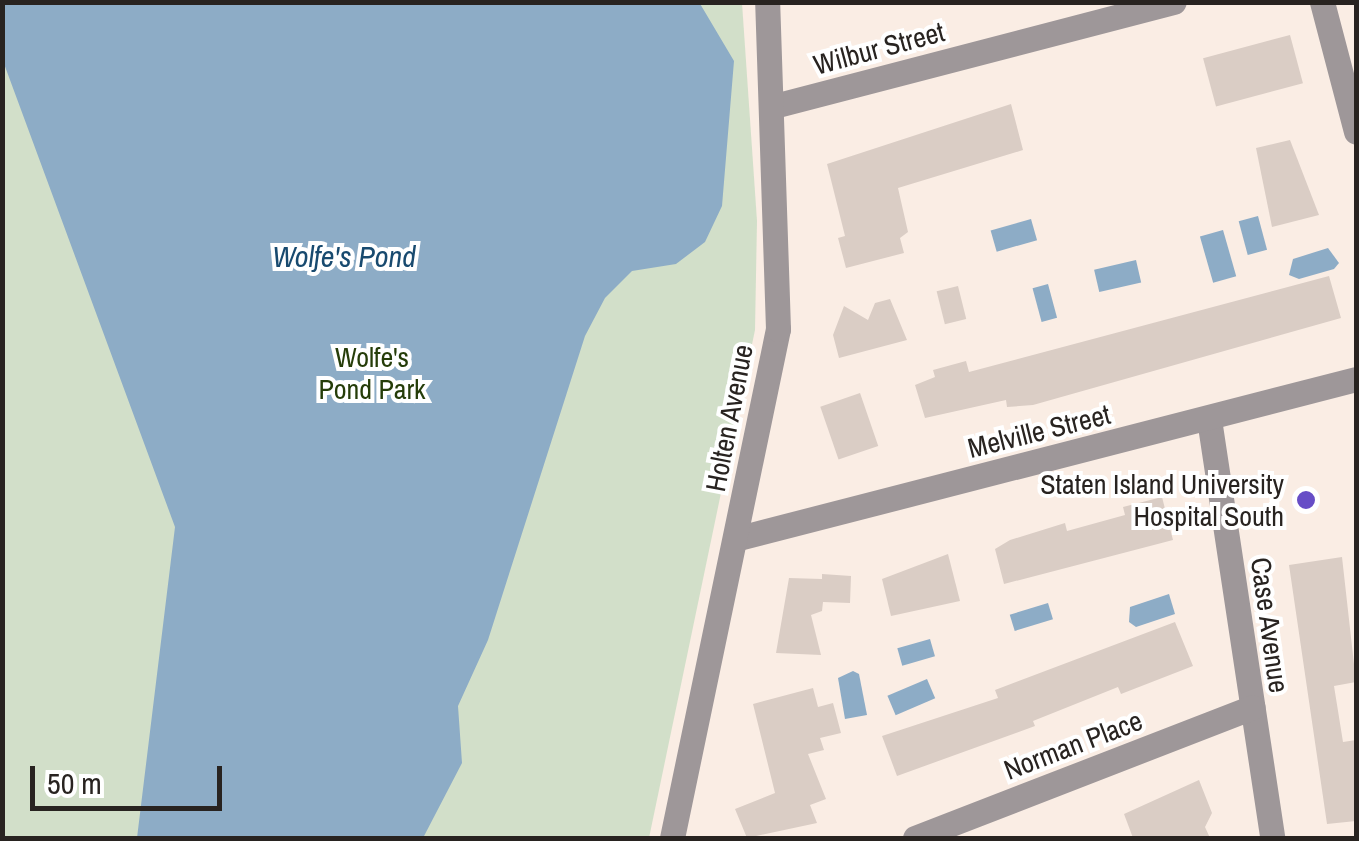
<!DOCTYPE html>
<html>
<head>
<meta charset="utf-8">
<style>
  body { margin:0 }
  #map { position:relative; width:1359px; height:841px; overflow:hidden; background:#faede4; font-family:"Archivo Narrow",sans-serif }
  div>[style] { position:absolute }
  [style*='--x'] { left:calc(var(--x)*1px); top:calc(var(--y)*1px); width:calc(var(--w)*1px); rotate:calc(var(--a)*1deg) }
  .green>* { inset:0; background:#d2dfc9 }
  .water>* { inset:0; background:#8dacc6; transform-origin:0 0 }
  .building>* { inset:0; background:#dacdc5; transform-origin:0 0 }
  .street>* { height:25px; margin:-12.5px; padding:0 12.5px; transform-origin:12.5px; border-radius:12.5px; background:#9e9799 }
  .dots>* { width:28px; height:28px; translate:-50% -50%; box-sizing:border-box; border:5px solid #fff; border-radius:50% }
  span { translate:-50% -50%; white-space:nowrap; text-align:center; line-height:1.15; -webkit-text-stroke:8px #fff; paint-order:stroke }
  .street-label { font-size:28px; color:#282320 }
  .park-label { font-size:28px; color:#253d09 }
  .poi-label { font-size:28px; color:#282320 }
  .right { translate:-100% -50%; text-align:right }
  .water-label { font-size:30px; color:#184a6f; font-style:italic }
  .frame { position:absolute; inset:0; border:5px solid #282320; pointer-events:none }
  .scale { position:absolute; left:30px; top:766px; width:192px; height:45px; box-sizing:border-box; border:5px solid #282320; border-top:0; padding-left:12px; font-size:30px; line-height:35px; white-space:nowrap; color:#282320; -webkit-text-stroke:8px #fff; paint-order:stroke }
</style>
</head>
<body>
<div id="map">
  <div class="green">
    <i style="clip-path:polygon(2px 3px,742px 3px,757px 221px,755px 330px,649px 838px,3px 838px)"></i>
  </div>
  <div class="water">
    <i style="clip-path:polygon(699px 2px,734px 61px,722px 206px,705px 242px,676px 264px,632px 271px,605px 298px,585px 336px,488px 640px,458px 706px,462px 763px,423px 838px,137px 838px,175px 527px,3px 61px,3px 3px)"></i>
    <i style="left:1258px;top:216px;width:35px;height:20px;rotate:75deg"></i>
    <i style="left:1031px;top:219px;width:22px;height:42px;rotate:74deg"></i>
    <i style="left:1223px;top:230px;width:48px;height:24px;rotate:74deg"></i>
    <i style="clip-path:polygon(1328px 248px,1339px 263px,1334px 269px,1299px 279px,1289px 275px,1293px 259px)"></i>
    <i style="left:1136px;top:260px;width:23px;height:43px;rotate:77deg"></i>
    <i style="left:1048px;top:284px;width:35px;height:16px;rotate:75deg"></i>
    <i style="clip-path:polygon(1169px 594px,1175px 614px,1136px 627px,1129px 622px,1130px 607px)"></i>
    <i style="left:1048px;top:603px;width:17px;height:40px;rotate:73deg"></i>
    <i style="left:930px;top:639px;width:18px;height:34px;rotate:74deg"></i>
    <i style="clip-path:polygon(853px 671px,859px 674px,867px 715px,845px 719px,838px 678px)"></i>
    <i style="left:927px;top:679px;width:21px;height:43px;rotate:67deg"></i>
  </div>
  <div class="building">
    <i style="left:1290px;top:35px;width:50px;height:90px;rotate:75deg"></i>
    <i style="clip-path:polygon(1011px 104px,1023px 150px,898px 188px,908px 232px,900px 238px,904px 253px,846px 268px,838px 238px,845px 236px,827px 164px)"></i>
    <i style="clip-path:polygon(1290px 140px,1319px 215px,1272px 227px,1256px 148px)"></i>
    <i style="clip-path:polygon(1329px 276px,1341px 318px,1033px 405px,1007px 407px,1006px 400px,925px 418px,915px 385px,935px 377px,933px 370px,966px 361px,969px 372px)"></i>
    <i style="left:958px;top:286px;width:34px;height:22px;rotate:76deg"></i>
    <i style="clip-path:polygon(890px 299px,907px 340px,839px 358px,833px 335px,844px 306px,868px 320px,875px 303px)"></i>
    <i style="left:860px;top:393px;width:56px;height:42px;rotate:71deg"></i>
    <i style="clip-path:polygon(1162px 497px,1173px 540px,1004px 584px,995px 549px,1010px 540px,1065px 523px,1067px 531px,1125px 515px,1123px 507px)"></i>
    <i style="clip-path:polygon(948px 554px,960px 601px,891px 616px,882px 579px)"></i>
    <i style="clip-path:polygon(1342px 557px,1356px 682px,1334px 686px,1343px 742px,1356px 740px,1356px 821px,1327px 824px,1289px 565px)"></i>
    <i style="clip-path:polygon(822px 574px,851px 576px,850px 603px,823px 602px,822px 611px,811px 615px,821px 655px,776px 653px,789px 578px,822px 579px)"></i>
    <i style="clip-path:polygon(1175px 622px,1193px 666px,1121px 694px,1118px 687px,1033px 721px,1035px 726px,897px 776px,882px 736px,998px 698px,995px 690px)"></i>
    <i style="clip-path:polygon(813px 688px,818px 707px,833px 703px,841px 733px,820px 738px,824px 750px,808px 754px,826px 799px,810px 805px,817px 823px,747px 838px,735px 809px,775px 793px,753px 704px)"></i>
    <i style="clip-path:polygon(1199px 780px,1212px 813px,1205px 827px,1210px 838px,1133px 838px,1124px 814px)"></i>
  </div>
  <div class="street">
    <i style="--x:1322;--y:2;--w:134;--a:75.3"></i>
    <i style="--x:774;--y:106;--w:413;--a:-14.6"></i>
    <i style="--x:1209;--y:419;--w:424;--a:81.4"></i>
    <i style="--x:735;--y:539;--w:641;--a:-14.45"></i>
    <i style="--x:672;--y:838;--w:520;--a:-78.24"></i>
    <i style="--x:778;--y:329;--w:327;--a:-91.9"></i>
    <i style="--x:915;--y:838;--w:362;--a:-21.2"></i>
  </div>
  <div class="dots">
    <i style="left:1306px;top:500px;background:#674dc6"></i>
  </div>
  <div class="street-label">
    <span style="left:879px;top:48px;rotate:-15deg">Wilbur Street</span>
    <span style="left:729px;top:418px;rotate:-79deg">Holten Avenue</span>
    <span style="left:1039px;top:431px;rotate:-14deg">Melville Street</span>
    <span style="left:1270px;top:625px;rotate:82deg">Case Avenue</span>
    <span style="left:1073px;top:745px;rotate:-21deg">Norman Place</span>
  </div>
  <div class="park-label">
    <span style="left:372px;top:373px">Wolfe's<br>Pond Park</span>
  </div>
  <div class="poi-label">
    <span class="right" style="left:1284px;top:500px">Staten Island University<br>Hospital South</span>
  </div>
  <div class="water-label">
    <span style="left:344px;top:256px">Wolfe's Pond</span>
  </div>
  <div class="frame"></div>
  <div class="scale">50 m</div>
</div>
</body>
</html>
